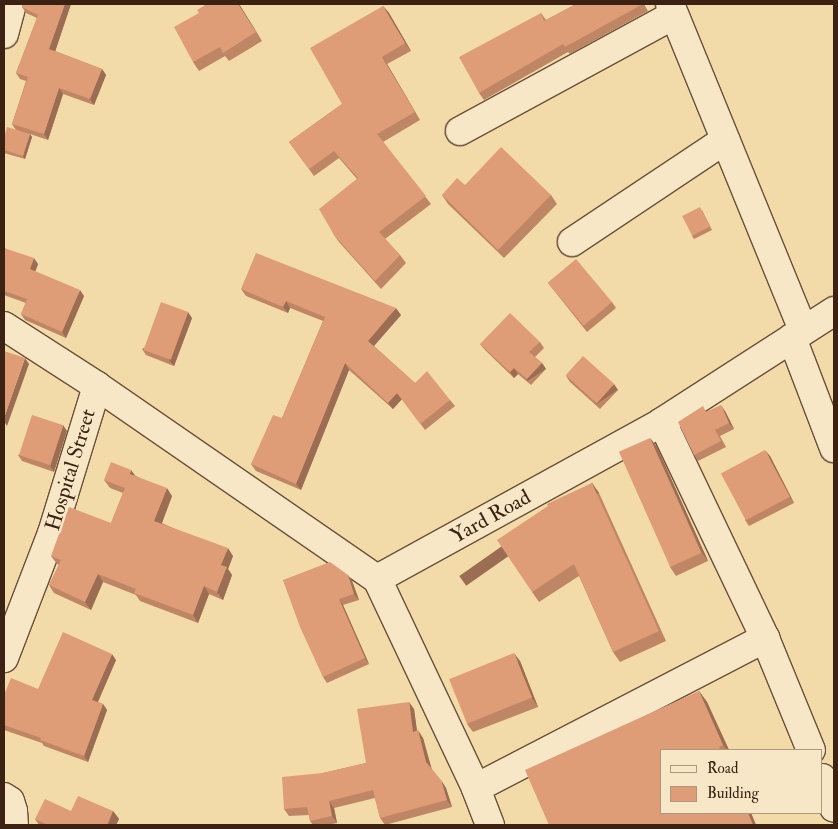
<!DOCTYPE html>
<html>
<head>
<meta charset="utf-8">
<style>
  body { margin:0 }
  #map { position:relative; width:838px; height:829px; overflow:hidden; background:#f3daa9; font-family:"IM FELL Double Pica",serif }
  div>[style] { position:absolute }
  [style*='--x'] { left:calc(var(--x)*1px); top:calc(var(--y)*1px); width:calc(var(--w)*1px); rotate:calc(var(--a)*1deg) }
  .roads { filter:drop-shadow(1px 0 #695038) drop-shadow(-1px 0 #695038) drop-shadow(0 1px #695038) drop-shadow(0 -1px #695038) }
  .street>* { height:28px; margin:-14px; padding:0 14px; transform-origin:14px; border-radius:14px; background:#f7e7c7 }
  .wall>* { inset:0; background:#bf8666 }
  .shaded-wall>* { inset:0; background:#9b6d53; transform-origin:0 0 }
  .building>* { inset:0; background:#de9c77; transform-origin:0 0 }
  span { translate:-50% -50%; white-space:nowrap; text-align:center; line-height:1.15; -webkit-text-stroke:5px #f7e7c7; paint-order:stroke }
  .street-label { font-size:21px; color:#3b2212 }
  .frame { position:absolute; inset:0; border:5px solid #3b2212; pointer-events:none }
  .legend { position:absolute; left:660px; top:749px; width:162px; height:65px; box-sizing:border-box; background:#f7e7c7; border:1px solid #ac987f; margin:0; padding:6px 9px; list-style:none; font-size:15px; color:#3b2212 }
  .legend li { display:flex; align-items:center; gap:10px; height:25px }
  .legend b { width:25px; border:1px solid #ac987f }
</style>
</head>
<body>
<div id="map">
  <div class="roads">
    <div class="street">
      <i style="--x:670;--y:4;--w:352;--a:67.8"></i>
      <i style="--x:4;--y:34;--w:31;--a:-75"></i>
      <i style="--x:460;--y:131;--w:243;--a:-28.5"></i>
      <i style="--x:572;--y:242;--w:184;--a:-33.7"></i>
      <i style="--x:4;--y:326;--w:111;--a:32.8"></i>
      <i style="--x:97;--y:386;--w:154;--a:107"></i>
      <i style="--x:52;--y:533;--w:134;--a:111"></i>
      <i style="--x:792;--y:338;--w:118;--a:69.1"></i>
      <i style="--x:97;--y:386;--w:340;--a:34.6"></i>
      <i style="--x:662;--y:422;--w:239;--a:64.5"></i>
      <i style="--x:765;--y:638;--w:121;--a:67.7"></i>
      <i style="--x:822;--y:778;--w:32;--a:68"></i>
      <i style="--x:476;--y:788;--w:326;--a:-27.4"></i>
      <i style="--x:4;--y:797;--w:7;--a:34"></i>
      <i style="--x:10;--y:801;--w:10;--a:73"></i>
      <i style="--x:13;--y:811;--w:14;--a:86"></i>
      <i style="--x:490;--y:825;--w:40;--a:-111"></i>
      <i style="--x:476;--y:788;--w:231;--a:-115.3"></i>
      <i style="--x:377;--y:579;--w:325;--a:-28.8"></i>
      <i style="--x:662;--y:422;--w:205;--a:-32.8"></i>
    </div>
  </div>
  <div class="wall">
    <i style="clip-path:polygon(71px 4px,55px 51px,102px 69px,106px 75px,94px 105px,63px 94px,48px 140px,30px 134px,32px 137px,25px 159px,4px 153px,4px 138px,16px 130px,12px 124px,26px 81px,20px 79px,16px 73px,37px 18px,26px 13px,22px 7px)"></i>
    <i style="clip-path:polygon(207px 4px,239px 4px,262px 41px,229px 61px,225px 56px,199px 71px,193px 62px,199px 13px)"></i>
    <i style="clip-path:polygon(576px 4px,644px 4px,648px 11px,570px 54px,568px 52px,484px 100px,479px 93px,541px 13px,546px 20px)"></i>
    <i style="clip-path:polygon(383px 6px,389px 13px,411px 51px,387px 64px,420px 120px,383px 142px,431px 204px,385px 239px,400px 255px,406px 263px,381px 289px,339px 242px,334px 235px,357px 179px,339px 158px,314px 176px,289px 142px,342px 104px)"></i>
    <i style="clip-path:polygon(465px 185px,551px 195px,557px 204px,504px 258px,448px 204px,442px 195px)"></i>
    <i style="clip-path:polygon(702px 210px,712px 230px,694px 239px,692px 236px)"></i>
    <i style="clip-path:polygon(4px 248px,38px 264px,35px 272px,84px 296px,66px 338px,25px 320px,21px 314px,26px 303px,4px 295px)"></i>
    <i style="clip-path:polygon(548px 283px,612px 302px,616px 308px,587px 332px)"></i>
    <i style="clip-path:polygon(241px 289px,401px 315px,374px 346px,415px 383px,450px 400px,455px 406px,425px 430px,402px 399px,393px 409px,349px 370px,301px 490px,256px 471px,251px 464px,282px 418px,323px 321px,290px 308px,288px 313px,246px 296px)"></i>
    <i style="clip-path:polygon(192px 318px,174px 366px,146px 355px,142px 349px)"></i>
    <i style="clip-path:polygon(540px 342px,544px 348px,535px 357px,542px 363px,546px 369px,531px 385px,518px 374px,514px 378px,485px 350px,480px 344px)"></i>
    <i style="clip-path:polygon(566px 376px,618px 390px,600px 409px,570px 382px)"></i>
    <i style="clip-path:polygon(725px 411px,734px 429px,720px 436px,726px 447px,698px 461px,694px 455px,707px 412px)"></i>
    <i style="clip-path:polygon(67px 431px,54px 472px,22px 461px,18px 455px)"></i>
    <i style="clip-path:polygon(650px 438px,657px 447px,708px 561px,676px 576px,670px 567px)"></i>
    <i style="clip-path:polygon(770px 456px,794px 503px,749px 526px,745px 520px)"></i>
    <i style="clip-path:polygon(136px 476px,172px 496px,162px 523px,233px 556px,228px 569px,232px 575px,223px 600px,209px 594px,198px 623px,140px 601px,136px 595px,103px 582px,91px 610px,54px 593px,49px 585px,59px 565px,57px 564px,51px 556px,111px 523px,123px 493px,110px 488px,104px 480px)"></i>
    <i style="clip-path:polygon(592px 483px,599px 493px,666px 641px,620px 662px,613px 652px,579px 576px,539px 602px,532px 592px)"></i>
    <i style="clip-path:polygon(348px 575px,352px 581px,359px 600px,343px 605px,369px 664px,327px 683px,323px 677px,283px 580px)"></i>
    <i style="clip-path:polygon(116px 660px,98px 702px,103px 704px,107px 710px,88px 762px,44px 746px,42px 743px,4px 730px,4px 695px,38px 689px)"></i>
    <i style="clip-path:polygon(520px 661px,538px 707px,473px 732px,467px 724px)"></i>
    <i style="clip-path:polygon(699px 691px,707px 702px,729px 750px,662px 750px,662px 813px,751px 813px,756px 825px,549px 825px)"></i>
    <i style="clip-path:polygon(414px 709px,417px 731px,423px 738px,431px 768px,446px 788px,452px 807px,385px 825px,380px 818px,375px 798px,334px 808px,337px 823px,327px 825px,313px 825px,310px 821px,309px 815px,289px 816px,284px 809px,323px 773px,366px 763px)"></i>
    <i style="clip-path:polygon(71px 811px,113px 811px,119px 819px,116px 825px,39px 825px,35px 819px)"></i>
  </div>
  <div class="shaded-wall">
    <i style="clip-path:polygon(65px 4px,71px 4px,54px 55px,49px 49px)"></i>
    <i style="clip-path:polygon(238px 4px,239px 4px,262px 41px,256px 32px)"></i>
    <i style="clip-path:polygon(383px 6px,389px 13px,411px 51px,405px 43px)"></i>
    <i style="clip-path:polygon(382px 57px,387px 64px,420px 120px,415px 112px)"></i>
    <i style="clip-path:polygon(102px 69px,106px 75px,94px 105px,90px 99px)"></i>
    <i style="clip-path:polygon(59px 88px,63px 94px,48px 140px,44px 134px)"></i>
    <i style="clip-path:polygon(30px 134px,32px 137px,25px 159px,23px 156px)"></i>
    <i style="clip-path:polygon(34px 258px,38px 264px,34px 275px,30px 269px)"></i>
    <i style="clip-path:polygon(80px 290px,84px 296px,66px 338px,62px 332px)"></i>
    <i style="clip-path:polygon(286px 301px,290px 308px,288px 313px,283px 307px)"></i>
    <i style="clip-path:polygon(396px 308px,401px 315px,373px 347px,368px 341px)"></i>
    <i style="clip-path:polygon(188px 312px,192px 318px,174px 366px,169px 360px)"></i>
    <i style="clip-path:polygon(25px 358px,29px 364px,7px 426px,4px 421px,4px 418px)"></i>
    <i style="clip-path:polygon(345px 363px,349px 370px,301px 490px,296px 484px)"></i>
    <i style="left:542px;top:363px;width:7px;height:22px;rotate:56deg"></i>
    <i style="clip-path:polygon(514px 368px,518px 374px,514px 378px,510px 372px)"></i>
    <i style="left:614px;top:384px;width:7px;height:26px;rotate:56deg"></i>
    <i style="clip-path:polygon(397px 393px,402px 399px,393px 409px,388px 403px)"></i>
    <i style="clip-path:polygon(721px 405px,725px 411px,734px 429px,729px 423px)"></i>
    <i style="clip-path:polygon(63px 425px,67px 431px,54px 472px,50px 466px)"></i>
    <i style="clip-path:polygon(650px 438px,657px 447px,708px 561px,702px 553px)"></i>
    <i style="clip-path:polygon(765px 450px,770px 456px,794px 503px,790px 497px)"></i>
    <i style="clip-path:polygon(131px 470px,137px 478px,128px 479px)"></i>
    <i style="left:592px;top:483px;width:12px;height:162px;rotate:55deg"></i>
    <i style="clip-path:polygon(167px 488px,172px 496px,160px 528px,154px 521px)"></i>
    <i style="clip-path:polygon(228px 548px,233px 556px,228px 569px,232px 575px,223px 600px,217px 592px,221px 565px)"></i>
    <i style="clip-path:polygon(98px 574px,103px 582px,91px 610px,85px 602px)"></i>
    <i style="clip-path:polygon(348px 575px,352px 581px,359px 600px,354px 594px)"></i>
    <i style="clip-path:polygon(204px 586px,209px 594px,198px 623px,193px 615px)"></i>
    <i style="clip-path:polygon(339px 599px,343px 605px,369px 664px,365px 658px)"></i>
    <i style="clip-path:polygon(514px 653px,520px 661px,538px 707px,532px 698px)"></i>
    <i style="clip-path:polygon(112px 654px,116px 660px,96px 706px,92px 700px)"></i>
    <i style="clip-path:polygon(699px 691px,707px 702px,729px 750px,727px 750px,723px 745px)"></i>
    <i style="clip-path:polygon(409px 702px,414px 709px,418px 739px,413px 732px)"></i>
    <i style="clip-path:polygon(103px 704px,107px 710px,88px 762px,84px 756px)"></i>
    <i style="clip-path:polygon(418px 730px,423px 738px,432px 770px,426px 762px)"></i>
    <i style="clip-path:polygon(441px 780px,446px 788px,452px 807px,447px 800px)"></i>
    <i style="clip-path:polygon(329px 801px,334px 808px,337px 823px,332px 816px)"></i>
    <i style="clip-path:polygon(113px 811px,119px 819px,116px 825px,108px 825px)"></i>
    <i style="clip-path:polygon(748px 813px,751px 813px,756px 825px,753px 825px)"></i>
  </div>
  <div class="building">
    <i style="clip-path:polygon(22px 4px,65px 4px,49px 49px,102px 69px,90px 99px,59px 88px,44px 134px,12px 124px,28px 77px,16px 73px,38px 15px,22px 7px)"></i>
    <i style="clip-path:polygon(207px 4px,238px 4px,256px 32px,223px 53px,220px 47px,193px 62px,174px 27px,199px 13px,197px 10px)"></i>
    <i style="clip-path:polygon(576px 4px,643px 4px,565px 47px,563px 44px,479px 93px,459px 57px,541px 13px,544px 21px)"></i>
    <i style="clip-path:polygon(383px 6px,405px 43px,382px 57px,415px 112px,377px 134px,426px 196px,379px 232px,400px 255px,375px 281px,334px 235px,319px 209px,358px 178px,334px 151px,309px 169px,289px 142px,342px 104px,310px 48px)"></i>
    <i style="clip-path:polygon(7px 127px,30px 134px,23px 156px,4px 150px,4px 138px)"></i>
    <i style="clip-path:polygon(501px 147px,551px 195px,498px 250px,442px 195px,457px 178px,465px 185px)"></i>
    <i style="left:700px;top:207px;width:22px;height:20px;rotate:63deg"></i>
    <i style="clip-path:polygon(4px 248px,34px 258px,30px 269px,80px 290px,62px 332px,21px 314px,27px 299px,4px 291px)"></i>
    <i style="clip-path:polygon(256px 253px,396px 308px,368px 341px,415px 383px,427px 371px,450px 400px,420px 424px,397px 393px,388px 403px,345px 363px,296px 484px,251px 464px,273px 415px,282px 418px,325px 317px,286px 301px,283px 307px,241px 289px)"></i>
    <i style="left:576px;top:259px;width:56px;height:37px;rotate:50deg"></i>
    <i style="left:161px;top:302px;width:29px;height:51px;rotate:20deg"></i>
    <i style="clip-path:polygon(510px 313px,540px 342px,529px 352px,542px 363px,527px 379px,514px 368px,510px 372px,480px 344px)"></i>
    <i style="clip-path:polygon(4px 351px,25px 358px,4px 418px)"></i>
    <i style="left:583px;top:356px;width:42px;height:26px;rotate:42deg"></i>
    <i style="clip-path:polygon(721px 405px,729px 423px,715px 430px,721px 441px,694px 455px,678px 422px,703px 406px,706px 412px)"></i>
    <i style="left:32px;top:415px;width:33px;height:42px;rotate:18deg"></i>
    <i style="left:650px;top:438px;width:126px;height:34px;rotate:66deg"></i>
    <i style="left:765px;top:450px;width:53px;height:50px;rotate:62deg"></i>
    <i style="clip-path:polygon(111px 462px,131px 470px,128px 479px,130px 474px,167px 488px,154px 521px,228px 548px,221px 565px,227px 567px,217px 592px,204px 586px,193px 615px,134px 593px,136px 589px,98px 574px,85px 602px,49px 585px,61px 560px,51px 556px,69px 507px,111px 523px,125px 488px,104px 480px)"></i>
    <i style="clip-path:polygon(592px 483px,659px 631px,613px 652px,574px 564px,532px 592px,497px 540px,548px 506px,547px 504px)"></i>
    <i style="clip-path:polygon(330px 562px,348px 575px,354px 594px,339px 599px,365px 658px,323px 677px,300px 627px,283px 580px)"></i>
    <i style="clip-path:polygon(63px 632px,112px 654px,92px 700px,103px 704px,84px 756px,40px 740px,41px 738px,4px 725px,4px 695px,11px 678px,38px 689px)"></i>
    <i style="left:514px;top:653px;width:48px;height:70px;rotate:68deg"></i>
    <i style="clip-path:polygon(699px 691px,723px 745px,719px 747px,721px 750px,662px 750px,662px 813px,748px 813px,753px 825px,549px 825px,525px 770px)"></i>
    <i style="clip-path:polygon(409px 702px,413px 732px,418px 730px,426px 762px,441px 780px,447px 800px,380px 818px,373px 790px,329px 801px,332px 816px,310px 821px,307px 807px,284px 809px,282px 777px,323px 773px,366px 763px,357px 709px)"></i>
    <i style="clip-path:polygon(78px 796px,113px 811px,107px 825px,109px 825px,48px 825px,35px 819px,45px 799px,71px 811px)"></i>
  </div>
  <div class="street-label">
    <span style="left:71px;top:470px;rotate:-73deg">Hospital Street</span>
    <span style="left:491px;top:517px;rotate:-29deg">Yard Road</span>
  </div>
  <div class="frame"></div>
  <ul class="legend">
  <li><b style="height:6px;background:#f7e7c7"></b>Road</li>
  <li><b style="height:14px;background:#de9c77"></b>Building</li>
  </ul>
</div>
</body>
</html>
